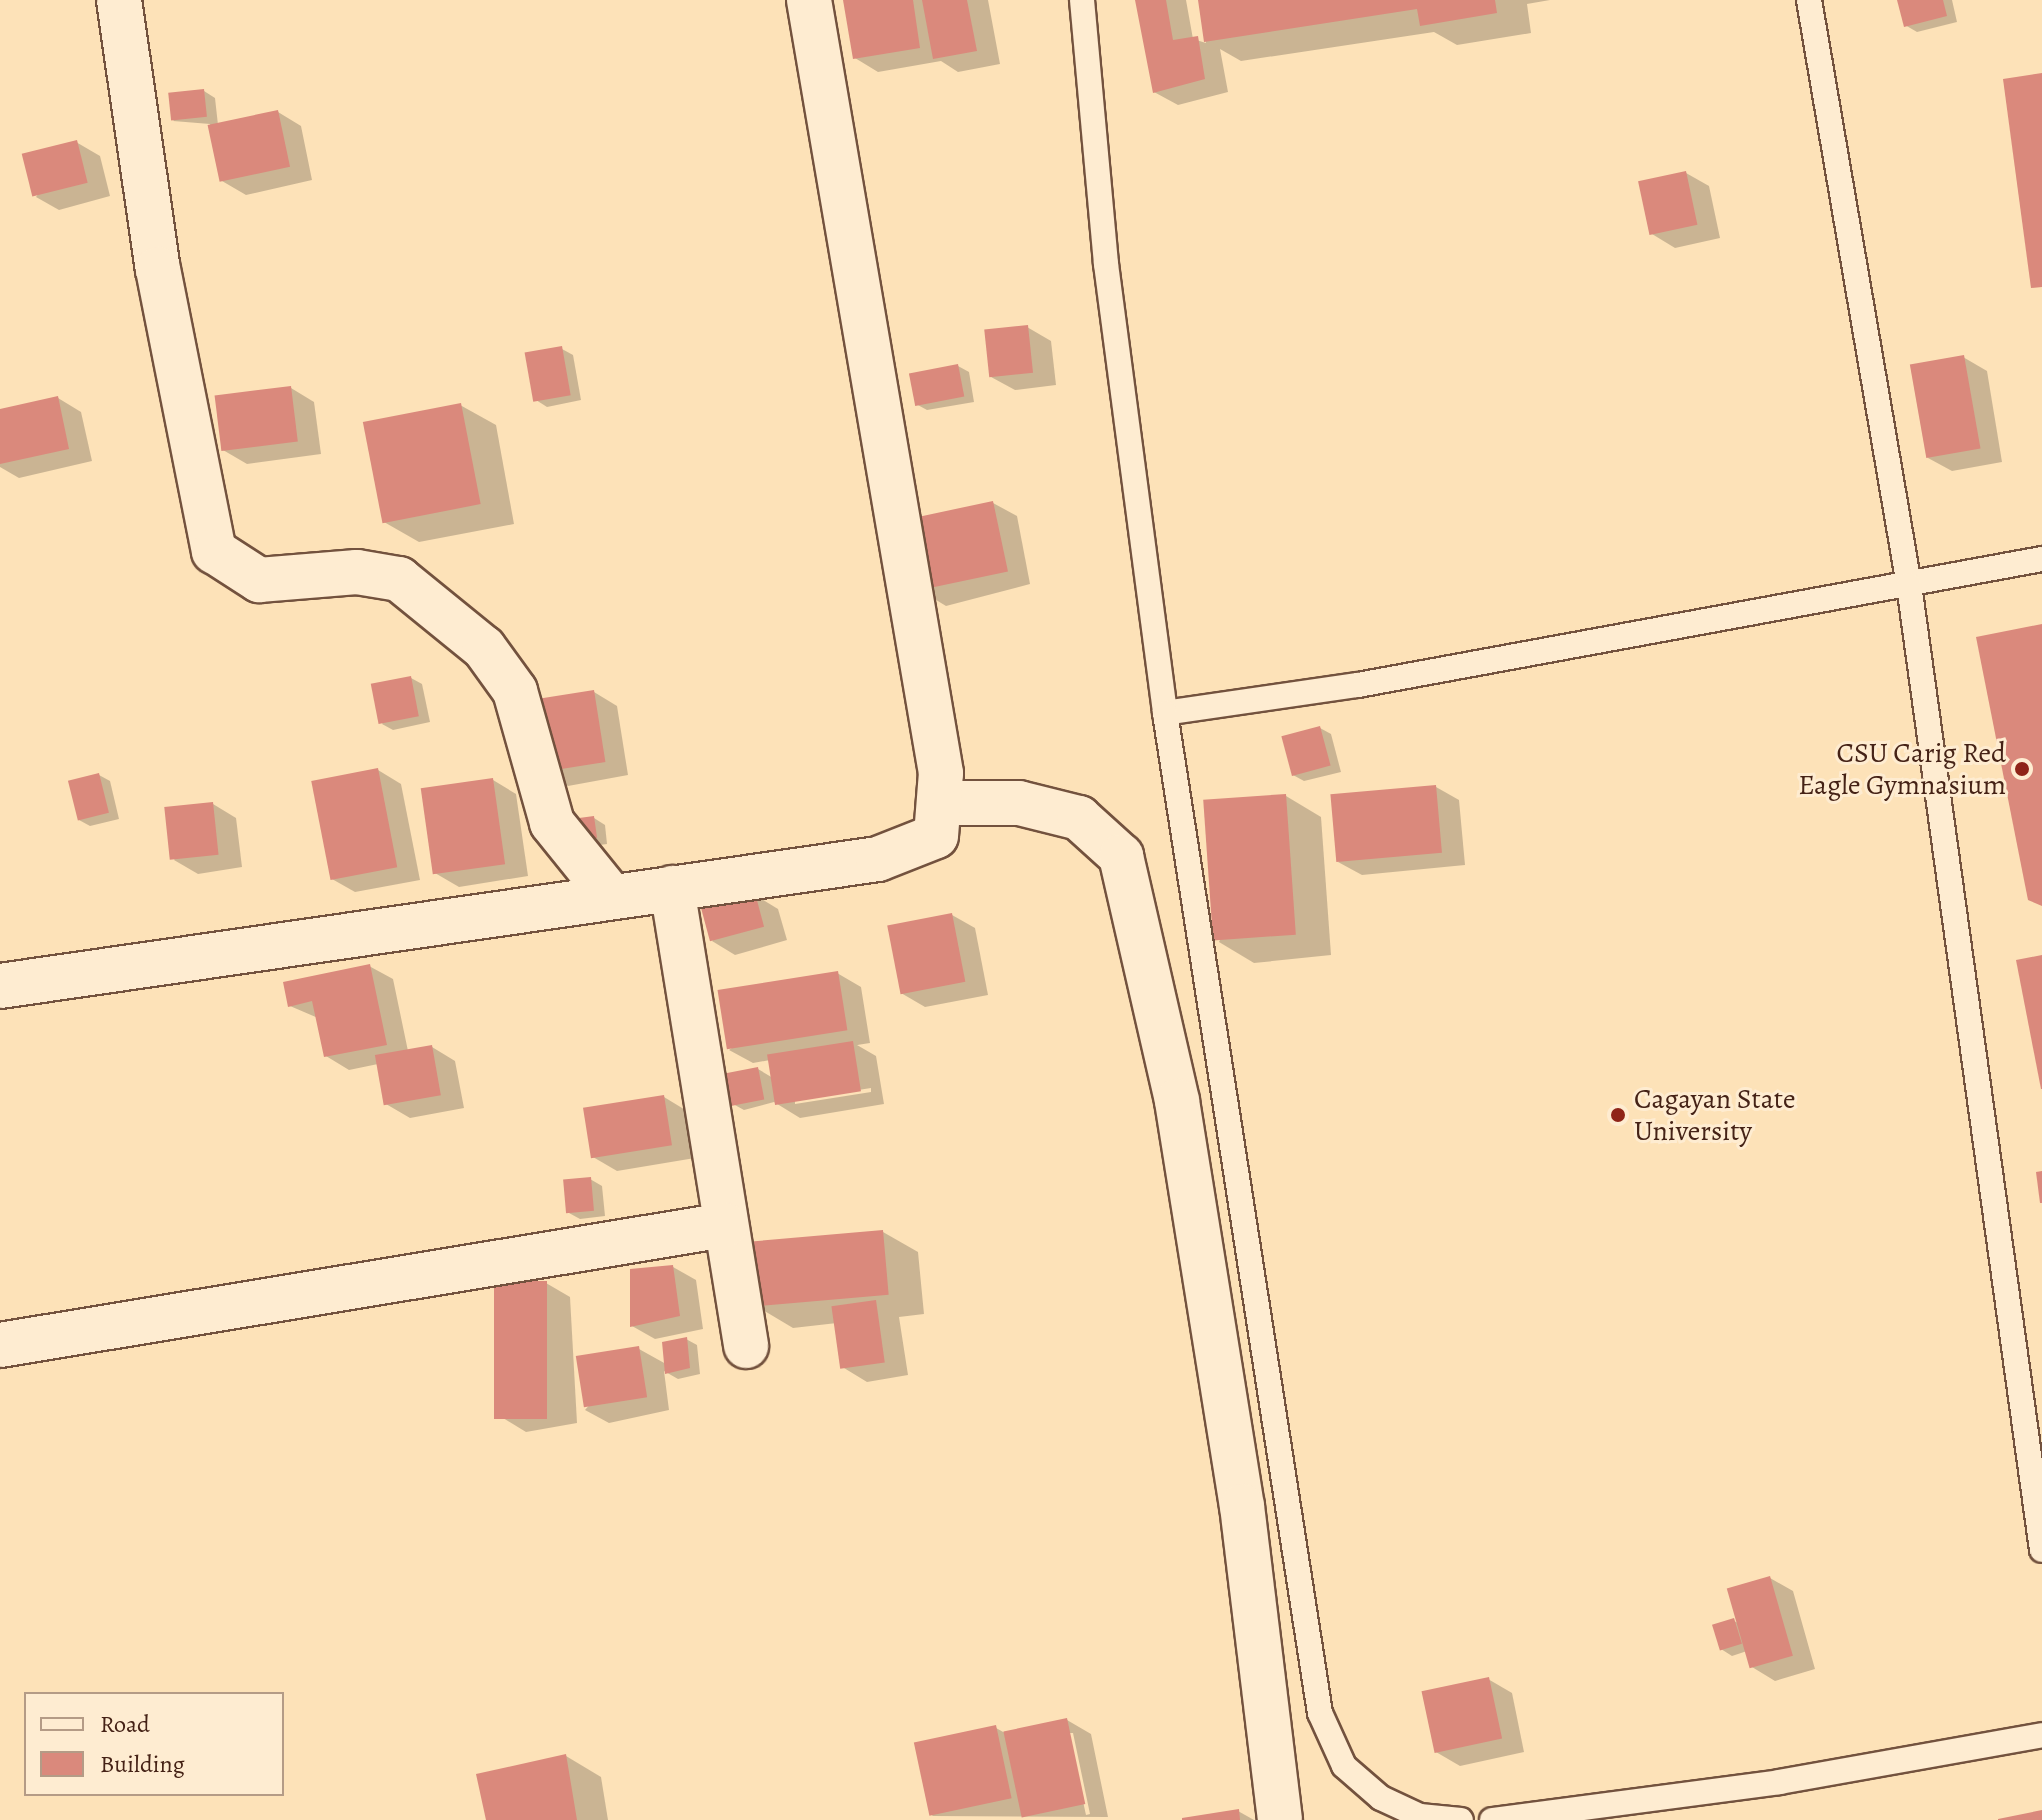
<!DOCTYPE html>
<html>
<head>
<meta charset="utf-8">
<style>
  body { margin:0 }
  #map { position:relative; width:2042px; height:1820px; overflow:hidden; background:#fde2b8; font-family:Alegreya,serif }
  div>[style] { position:absolute }
  [style*='--x'] { left:calc(var(--x)*1px); top:calc(var(--y)*1px); width:calc(var(--w)*1px); rotate:calc(var(--a)*1deg) }
  .shadow>* { inset:0; background:#0003 }
  .building>* { inset:0; background:#da897c; transform-origin:0 0 }
  .roads { filter:drop-shadow(2px 0 #73523e) drop-shadow(-2px 0 #73523e) drop-shadow(0 2px #73523e) drop-shadow(0 -2px #73523e) }
  .service>* { height:24px; margin:-12px; padding:0 12px; transform-origin:12px; border-radius:12px; background:#feecd1 }
  .minor>* { height:44px; margin:-22px; padding:0 22px; transform-origin:22px; border-radius:22px; background:#feecd1 }
  .dots>* { width:22px; height:22px; translate:-50% -50%; box-sizing:border-box; border:4px solid #feecd1; border-radius:50% }
  span { translate:-50% -50%; white-space:nowrap; text-align:center; line-height:1.15; -webkit-text-stroke:6px #feecd1; paint-order:stroke }
  .poi-label { font-size:28px; color:#452216 }
  .right { translate:-100% -50%; text-align:right }
  .left { translate:0 -50%; text-align:left }
  .legend { position:absolute; left:24px; top:1692px; width:260px; height:104px; box-sizing:border-box; background:#feecd1; border:2px solid #b49b86; margin:0; padding:10px 14px; list-style:none; font-size:24px; color:#452216 }
  .legend li { display:flex; align-items:center; gap:16px; height:40px }
  .legend b { width:40px; border:2px solid #b49b86 }
</style>
</head>
<body>
<div id="map">
  <div class="shadow">
    <i style="clip-path:polygon(845px 0,988px 0,1000px 64px,958px 72px,941px 61px,878px 72px,855px 58px)"></i>
    <i style="clip-path:polygon(1137px 0,1186px 0,1193px 39px,1206px 43px,1200px 0,1550px 0,1527px 4px,1531px 33px,1457px 45px,1434px 32px,1241px 61px,1220px 49px,1228px 92px,1178px 105px,1154px 92px)"></i>
    <i style="clip-path:polygon(1900px 0,1952px 0,1957px 22px,1917px 32px,1905px 25px)"></i>
    <i style="clip-path:polygon(204px 91px,215px 98px,218px 125px,278px 112px,301px 126px,312px 180px,246px 195px,222px 181px,210px 124px,173px 121px)"></i>
    <i style="clip-path:polygon(76px 142px,100px 156px,110px 196px,59px 210px,36px 197px)"></i>
    <i style="clip-path:polygon(1686px 173px,1709px 186px,1720px 238px,1675px 248px,1652px 234px)"></i>
    <i style="clip-path:polygon(1027px 327px,1051px 341px,1056px 385px,1015px 390px,991px 377px)"></i>
    <i style="clip-path:polygon(562px 349px,573px 355px,581px 400px,547px 407px,536px 400px)"></i>
    <i style="clip-path:polygon(1963px 357px,1987px 371px,2002px 462px,1952px 471px,1928px 458px)"></i>
    <i style="clip-path:polygon(958px 366px,969px 372px,974px 402px,927px 410px,916px 404px)"></i>
    <i style="clip-path:polygon(291px 388px,314px 402px,321px 454px,247px 464px,223px 450px)"></i>
    <i style="clip-path:polygon(58px 398px,81px 412px,92px 461px,19px 478px,0 467px,0 411px)"></i>
    <i style="clip-path:polygon(460px 405px,496px 425px,514px 524px,419px 542px,384px 522px)"></i>
    <i style="clip-path:polygon(993px 503px,1017px 516px,1030px 584px,946px 606px,923px 592px)"></i>
    <i style="clip-path:polygon(411px 678px,422px 684px,430px 722px,393px 730px,382px 724px)"></i>
    <i style="clip-path:polygon(594px 692px,617px 706px,628px 775px,568px 786px,545px 772px)"></i>
    <i style="clip-path:polygon(1320px 728px,1331px 734px,1341px 772px,1304px 781px,1293px 775px)"></i>
    <i style="clip-path:polygon(378px 770px,401px 784px,420px 880px,355px 892px,332px 879px)"></i>
    <i style="clip-path:polygon(99px 775px,110px 781px,119px 819px,90px 826px,79px 820px)"></i>
    <i style="clip-path:polygon(493px 780px,516px 794px,528px 876px,459px 887px,435px 873px)"></i>
    <i style="clip-path:polygon(1436px 787px,1459px 800px,1465px 865px,1362px 875px,1338px 862px)"></i>
    <i style="clip-path:polygon(1286px 796px,1321px 817px,1331px 955px,1254px 963px,1219px 942px)"></i>
    <i style="clip-path:polygon(213px 804px,236px 818px,242px 867px,198px 874px,174px 860px)"></i>
    <i style="clip-path:polygon(594px 818px,605px 825px,607px 844px,592px 846px)"></i>
    <i style="clip-path:polygon(755px 895px,778px 909px,787px 940px,735px 955px,712px 941px)"></i>
    <i style="clip-path:polygon(952px 915px,975px 928px,988px 995px,925px 1007px,901px 993px)"></i>
    <i style="clip-path:polygon(369px 966px,393px 979px,408px 1051px,432px 1047px,455px 1061px,464px 1108px,410px 1118px,386px 1104px,378px 1064px,349px 1070px,326px 1056px,318px 1018px,290px 1006px)"></i>
    <i style="clip-path:polygon(evenodd,837px 973px,861px 987px,870px 1043px,857px 1045px,876px 1056px,884px 1104px,800px 1118px,774px 1102px,744px 1110px,733px 1104px,758px 1069px,773px 1078px,770px 1060px,753px 1063px,729px 1050px,837px 973px,871px 1088px,871px 1092px,795px 1104px,795px 1100px,871px 1088px)"></i>
    <i style="clip-path:polygon(664px 1097px,687px 1111px,695px 1158px,617px 1171px,593px 1157px)"></i>
    <i style="clip-path:polygon(590px 1179px,602px 1186px,605px 1216px,580px 1219px,569px 1213px)"></i>
    <i style="clip-path:polygon(883px 1232px,918px 1252px,924px 1314px,899px 1317px,908px 1375px,867px 1382px,844px 1368px,837px 1323px,793px 1328px,758px 1307px)"></i>
    <i style="clip-path:polygon(673px 1267px,696px 1280px,703px 1329px,655px 1339px,632px 1326px)"></i>
    <i style="clip-path:polygon(546px 1283px,570px 1297px,577px 1423px,526px 1432px,503px 1418px)"></i>
    <i style="clip-path:polygon(686px 1339px,697px 1345px,700px 1374px,678px 1379px,664px 1371px,669px 1410px,609px 1423px,585px 1410px,639px 1349px,666px 1364px)"></i>
    <i style="clip-path:polygon(1770px 1578px,1793px 1591px,1815px 1669px,1775px 1681px,1752px 1667px,1747px 1651px,1732px 1656px,1721px 1649px,1734px 1621px,1740px 1624px)"></i>
    <i style="clip-path:polygon(1488px 1679px,1512px 1693px,1524px 1752px,1460px 1766px,1436px 1752px)"></i>
    <i style="clip-path:polygon(evenodd,1067px 1720px,1091px 1734px,1108px 1817px,932px 1816px,996px 1728px,1005px 1733px,1067px 1720px,1068px 1733px,1073px 1733px,1090px 1814px,1086px 1815px,1068px 1733px)"></i>
    <i style="clip-path:polygon(566px 1756px,601px 1777px,608px 1820px,488px 1820px)"></i>
    <i style="clip-path:polygon(1238px 1811px,1254px 1820px,1184px 1820px)"></i>
  </div>
  <div class="building">
    <i style="clip-path:polygon(843px 0,913px 0,920px 48px,853px 59px)"></i>
    <i style="clip-path:polygon(922px 0,967px 0,977px 51px,933px 59px)"></i>
    <i style="clip-path:polygon(1135px 0,1166px 0,1173px 40px,1198px 36px,1205px 79px,1153px 93px)"></i>
    <i style="clip-path:polygon(1198px 0,1495px 0,1497px 13px,1420px 26px,1417px 9px,1204px 42px)"></i>
    <i style="clip-path:polygon(1897px 0,1943px 0,1947px 16px,1904px 27px)"></i>
    <i style="clip-path:polygon(2042px 73px,2042px 287px,2031px 288px,2003px 79px)"></i>
    <i style="left:204px;top:89px;width:28px;height:36px;rotate:84deg"></i>
    <i style="left:278px;top:110px;width:58px;height:72px;rotate:78deg"></i>
    <i style="left:77px;top:140px;width:44px;height:57px;rotate:76deg"></i>
    <i style="left:1686px;top:171px;width:55px;height:49px;rotate:78deg"></i>
    <i style="left:1028px;top:325px;width:48px;height:44px;rotate:84deg"></i>
    <i style="left:562px;top:346px;width:50px;height:38px;rotate:80deg"></i>
    <i style="left:1964px;top:355px;width:95px;height:55px;rotate:80deg"></i>
    <i style="left:958px;top:364px;width:33px;height:50px;rotate:79deg"></i>
    <i style="left:291px;top:386px;width:56px;height:77px;rotate:83deg"></i>
    <i style="clip-path:polygon(58px 396px,69px 449px,0 464px,0 409px)"></i>
    <i style="left:461px;top:403px;width:103px;height:100px;rotate:79deg"></i>
    <i style="left:993px;top:501px;width:72px;height:85px;rotate:78deg"></i>
    <i style="clip-path:polygon(2042px 624px,2042px 906px,2028px 900px,1976px 637px)"></i>
    <i style="left:411px;top:676px;width:41px;height:41px;rotate:79deg"></i>
    <i style="left:594px;top:690px;width:73px;height:64px;rotate:81deg"></i>
    <i style="left:1320px;top:726px;width:41px;height:40px;rotate:75deg"></i>
    <i style="left:378px;top:768px;width:101px;height:68px;rotate:79deg"></i>
    <i style="left:99px;top:773px;width:41px;height:32px;rotate:76deg"></i>
    <i style="left:493px;top:778px;width:87px;height:73px;rotate:82deg"></i>
    <i style="left:1436px;top:785px;width:68px;height:106px;rotate:85deg"></i>
    <i style="left:1286px;top:794px;width:141px;height:83px;rotate:86deg"></i>
    <i style="left:213px;top:802px;width:53px;height:49px;rotate:84deg"></i>
    <i style="left:594px;top:816px;width:22px;height:17px;rotate:82deg"></i>
    <i style="left:755px;top:893px;width:35px;height:56px;rotate:75deg"></i>
    <i style="left:952px;top:913px;width:70px;height:66px;rotate:79deg"></i>
    <i style="clip-path:polygon(2042px 955px,2042px 1089px,2041px 1089px,2016px 960px)"></i>
    <i style="clip-path:polygon(370px 964px,387px 1045px,324px 1057px,312px 1001px,288px 1007px,283px 982px)"></i>
    <i style="left:838px;top:971px;width:60px;height:122px;rotate:81deg"></i>
    <i style="left:853px;top:1041px;width:51px;height:87px;rotate:81deg"></i>
    <i style="left:432px;top:1045px;width:51px;height:58px;rotate:80deg"></i>
    <i style="left:758px;top:1067px;width:33px;height:34px;rotate:79deg"></i>
    <i style="left:664px;top:1095px;width:51px;height:82px;rotate:81deg"></i>
    <i style="clip-path:polygon(2042px 1171px,2042px 1203px,2040px 1203px,2036px 1172px)"></i>
    <i style="left:591px;top:1177px;width:34px;height:28px;rotate:85deg"></i>
    <i style="left:883px;top:1230px;width:65px;height:135px;rotate:85deg"></i>
    <i style="clip-path:polygon(673px 1265px,680px 1316px,630px 1327px,630px 1269px)"></i>
    <i style="left:494px;top:1281px;width:53px;height:138px"></i>
    <i style="left:876px;top:1300px;width:63px;height:45px;rotate:82deg"></i>
    <i style="clip-path:polygon(687px 1337px,690px 1368px,665px 1374px,662px 1342px)"></i>
    <i style="left:639px;top:1346px;width:52px;height:64px;rotate:81deg"></i>
    <i style="left:1770px;top:1576px;width:83px;height:45px;rotate:74deg"></i>
    <i style="left:1734px;top:1618px;width:27px;height:23px;rotate:73deg"></i>
    <i style="left:1489px;top:1677px;width:63px;height:69px;rotate:78deg"></i>
    <i style="left:1067px;top:1718px;width:88px;height:65px;rotate:78deg"></i>
    <i style="left:996px;top:1725px;width:75px;height:84px;rotate:78deg"></i>
    <i style="clip-path:polygon(566px 1754px,577px 1820px,486px 1820px,476px 1774px)"></i>
    <i style="clip-path:polygon(1239px 1809px,1240px 1820px,1182px 1820px,1182px 1818px)"></i>
    <i style="clip-path:polygon(2042px 1810px,2042px 1820px,1998px 1820px,1998px 1819px)"></i>
  </div>
  <div class="roads">
    <div class="service">
      <i style="--x:1082;--y:0;--w:265;--a:84.8"></i>
      <i style="--x:1106;--y:264;--w:453;--a:82.5"></i>
      <i style="--x:1165;--y:713;--w:195;--a:-8.3"></i>
      <i style="--x:1358;--y:685;--w:696;--a:-10.44"></i>
      <i style="--x:1809;--y:0;--w:593;--a:80.3"></i>
      <i style="--x:1909;--y:585;--w:974;--a:82.15"></i>
      <i style="--x:1165;--y:713;--w:1012;--a:81.19"></i>
      <i style="--x:1320;--y:1713;--w:58;--a:65.6"></i>
      <i style="--x:1344;--y:1766;--w:49;--a:40.9"></i>
      <i style="--x:1381;--y:1798;--w:43;--a:24.8"></i>
      <i style="--x:1420;--y:1816;--w:41;--a:5.6"></i>
      <i style="--x:1492;--y:1820;--w:290;--a:-7.5"></i>
      <i style="--x:1779;--y:1782;--w:267;--a:-10.1"></i>
    </div>
    <div class="minor">
      <i style="--x:119;--y:0;--w:272;--a:81.8"></i>
      <i style="--x:158;--y:269;--w:288;--a:78.8"></i>
      <i style="--x:214;--y:551;--w:54;--a:32.8"></i>
      <i style="--x:259;--y:580;--w:98;--a:-4.7"></i>
      <i style="--x:357;--y:572;--w:43;--a:9.5"></i>
      <i style="--x:399;--y:579;--w:109;--a:39.1"></i>
      <i style="--x:484;--y:648;--w:53;--a:54.2"></i>
      <i style="--x:515;--y:691;--w:137;--a:74.3"></i>
      <i style="--x:552;--y:823;--w:94;--a:51.1"></i>
      <i style="--x:944;--y:803;--w:75;--a:0"></i>
      <i style="--x:1019;--y:803;--w:62;--a:14"></i>
      <i style="--x:1079;--y:818;--w:57;--a:42.1"></i>
      <i style="--x:1121;--y:856;--w:251;--a:77.1"></i>
      <i style="--x:1177;--y:1101;--w:410;--a:80.9"></i>
      <i style="--x:1242;--y:1506;--w:316;--a:83.1"></i>
      <i style="--x:672;--y:888;--w:464;--a:80.8"></i>
      <i style="--x:0;--y:986;--w:887;--a:-8.23"></i>
      <i style="--x:878;--y:859;--w:62;--a:-21.6"></i>
      <i style="--x:936;--y:836;--w:63;--a:-85.5"></i>
      <i style="--x:941;--y:773;--w:784;--a:-99.69"></i>
      <i style="--x:0;--y:1345;--w:735;--a:-9.4"></i>
    </div>
  </div>
  <div class="dots">
    <i style="left:2022px;top:769px;background:#8f2418"></i>
    <i style="left:1618px;top:1115px;background:#8f2418"></i>
  </div>
  <div class="poi-label">
    <span class="right" style="left:2006px;top:769px">CSU Carig Red<br>Eagle Gymnasium</span>
    <span class="left" style="left:1634px;top:1115px">Cagayan State<br>University</span>
  </div>
  <ul class="legend">
  <li><b style="height:10px;background:#feecd1"></b>Road</li>
  <li><b style="height:22px;background:#da897c"></b>Building</li>
  </ul>
</div>
</body>
</html>
